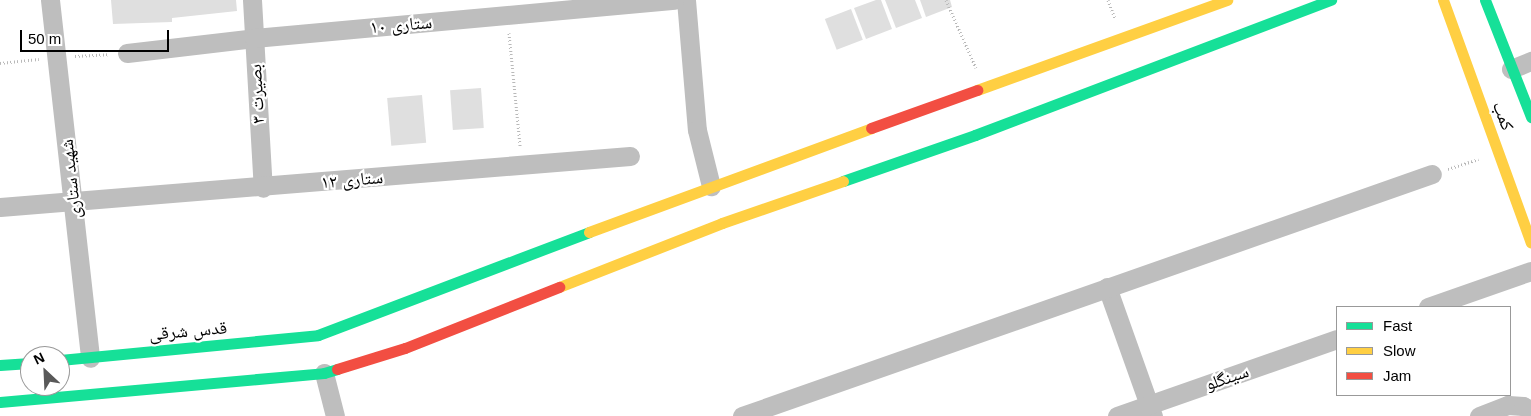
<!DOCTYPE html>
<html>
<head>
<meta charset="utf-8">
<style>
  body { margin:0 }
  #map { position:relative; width:1531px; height:416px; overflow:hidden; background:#fff; font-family:Arial,"Noto Naskh Arabic",sans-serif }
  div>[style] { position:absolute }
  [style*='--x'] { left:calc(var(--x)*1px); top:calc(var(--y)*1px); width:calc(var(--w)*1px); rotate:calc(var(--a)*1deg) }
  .building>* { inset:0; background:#dfdfdf; transform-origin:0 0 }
  .path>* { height:3px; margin-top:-1.5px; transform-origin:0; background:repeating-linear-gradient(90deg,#b9b9b9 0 1px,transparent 0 3.5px) }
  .street>* { height:19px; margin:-9.5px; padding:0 9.5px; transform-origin:9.5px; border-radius:9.5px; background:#bebebe }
  .fast>* { height:11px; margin:-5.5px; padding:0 5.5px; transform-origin:5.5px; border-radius:5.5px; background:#16e098 }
  .slow>* { height:11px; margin:-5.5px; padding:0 5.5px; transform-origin:5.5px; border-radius:5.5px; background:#ffcf43 }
  .jam>* { height:11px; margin:-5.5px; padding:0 5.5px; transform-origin:5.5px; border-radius:5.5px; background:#f24e42 }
  span { translate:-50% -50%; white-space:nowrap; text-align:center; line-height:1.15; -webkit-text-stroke:4.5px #fff; paint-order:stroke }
  .street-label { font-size:18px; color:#000 }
  .legend { position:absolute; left:1336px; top:306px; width:175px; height:90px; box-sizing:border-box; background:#fff; border:1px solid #999; margin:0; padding:6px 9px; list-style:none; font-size:15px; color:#000 }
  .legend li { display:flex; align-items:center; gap:10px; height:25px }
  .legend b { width:25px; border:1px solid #999 }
  .north { position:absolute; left:20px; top:346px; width:50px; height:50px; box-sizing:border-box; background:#fff; border:1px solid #999; border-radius:50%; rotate:335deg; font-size:14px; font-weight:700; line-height:20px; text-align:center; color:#000 }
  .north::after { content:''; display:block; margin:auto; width:18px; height:22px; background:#595959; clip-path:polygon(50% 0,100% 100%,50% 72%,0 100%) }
  .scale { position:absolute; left:20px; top:30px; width:149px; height:22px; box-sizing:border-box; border:2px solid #000; border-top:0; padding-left:6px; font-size:15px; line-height:18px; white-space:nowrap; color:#000; -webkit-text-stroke:4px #fff; paint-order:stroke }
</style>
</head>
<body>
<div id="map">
  <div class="building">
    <i style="clip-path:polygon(111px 0,236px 0,237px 11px,172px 18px,172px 22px,113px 24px)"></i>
    <i style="clip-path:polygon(876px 0,881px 0,892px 29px,866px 39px,854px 8px)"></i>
    <i style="clip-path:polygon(885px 0,915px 0,922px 18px,896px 28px)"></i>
    <i style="clip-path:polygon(920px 0,950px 0,952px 7px,926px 17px)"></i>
    <i style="left:851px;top:9px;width:33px;height:28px;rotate:69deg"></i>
    <i style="left:481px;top:88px;width:40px;height:31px;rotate:86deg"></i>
    <i style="left:422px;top:95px;width:48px;height:35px;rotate:85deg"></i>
  </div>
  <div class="path">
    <i style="--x:946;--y:0;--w:74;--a:66.2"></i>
    <i style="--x:1108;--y:0;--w:19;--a:69"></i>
    <i style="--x:509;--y:33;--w:114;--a:84.4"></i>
    <i style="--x:75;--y:56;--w:34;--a:-3"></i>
    <i style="--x:0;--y:63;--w:39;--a:-6"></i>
    <i style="--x:1448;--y:169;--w:32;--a:-18"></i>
  </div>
  <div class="street">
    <i style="--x:50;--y:0;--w:360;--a:83.6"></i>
    <i style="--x:252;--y:0;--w:188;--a:86.7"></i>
    <i style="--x:686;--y:0;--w:130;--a:85.2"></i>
    <i style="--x:697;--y:130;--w:58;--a:76"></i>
    <i style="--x:127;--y:53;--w:128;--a:-6.7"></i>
    <i style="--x:254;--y:38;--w:422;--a:-5.2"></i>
    <i style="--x:1511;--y:69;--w:22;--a:-22"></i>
    <i style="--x:0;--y:207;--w:632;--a:-4.63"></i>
    <i style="--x:1107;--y:287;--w:137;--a:70.4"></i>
    <i style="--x:1428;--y:307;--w:109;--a:-19.3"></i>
    <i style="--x:324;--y:373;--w:44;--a:75.7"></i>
    <i style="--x:742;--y:416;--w:731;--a:-19.33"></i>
    <i style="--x:1117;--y:416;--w:233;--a:-19.3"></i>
    <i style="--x:1479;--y:416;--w:31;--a:-21"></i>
    <i style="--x:1508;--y:405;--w:15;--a:4"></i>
    <i style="--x:1523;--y:406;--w:9;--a:27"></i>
  </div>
  <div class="fast">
    <i style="--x:1485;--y:0;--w:126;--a:68.5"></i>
    <i style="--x:843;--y:181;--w:140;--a:-19.2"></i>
    <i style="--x:975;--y:135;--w:381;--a:-20.8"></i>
    <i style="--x:60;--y:360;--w:259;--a:-5.5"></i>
    <i style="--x:318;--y:335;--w:290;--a:-20.8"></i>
    <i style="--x:0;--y:365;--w:30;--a:-4"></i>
    <i style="--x:0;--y:402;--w:325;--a:-5.1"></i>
    <i style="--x:324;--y:373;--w:14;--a:-17"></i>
  </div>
  <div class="slow">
    <i style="--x:1443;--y:0;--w:258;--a:70.1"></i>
    <i style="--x:977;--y:90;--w:266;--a:-19.8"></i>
    <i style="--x:589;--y:232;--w:301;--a:-20.2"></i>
    <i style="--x:559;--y:287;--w:175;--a:-21.4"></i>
    <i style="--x:722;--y:223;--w:128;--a:-19.1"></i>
  </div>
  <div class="jam">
    <i style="--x:871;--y:128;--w:113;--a:-19.7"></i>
    <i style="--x:337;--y:369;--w:71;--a:-17.2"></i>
    <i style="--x:405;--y:348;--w:166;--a:-21.6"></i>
  </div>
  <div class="street-label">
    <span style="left:401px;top:25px;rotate:-5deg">ستاری ۱۰</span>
    <span style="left:257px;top:94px;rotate:-93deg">بصیرت ۳</span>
    <span style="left:1503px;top:116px;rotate:70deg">کمب</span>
    <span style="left:71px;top:179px;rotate:-96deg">شهید ستاری</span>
    <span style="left:352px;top:180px;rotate:-5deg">ستاری ۱۲</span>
    <span style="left:188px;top:331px;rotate:-5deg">قدس شرقی</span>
    <span style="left:1227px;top:378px;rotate:-19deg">سینگلو</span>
  </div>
  <ul class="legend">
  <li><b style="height:6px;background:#16e098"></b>Fast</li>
  <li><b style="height:6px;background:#ffcf43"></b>Slow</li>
  <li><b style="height:6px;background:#f24e42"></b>Jam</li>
  </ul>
  <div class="north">N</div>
  <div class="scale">50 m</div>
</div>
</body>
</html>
